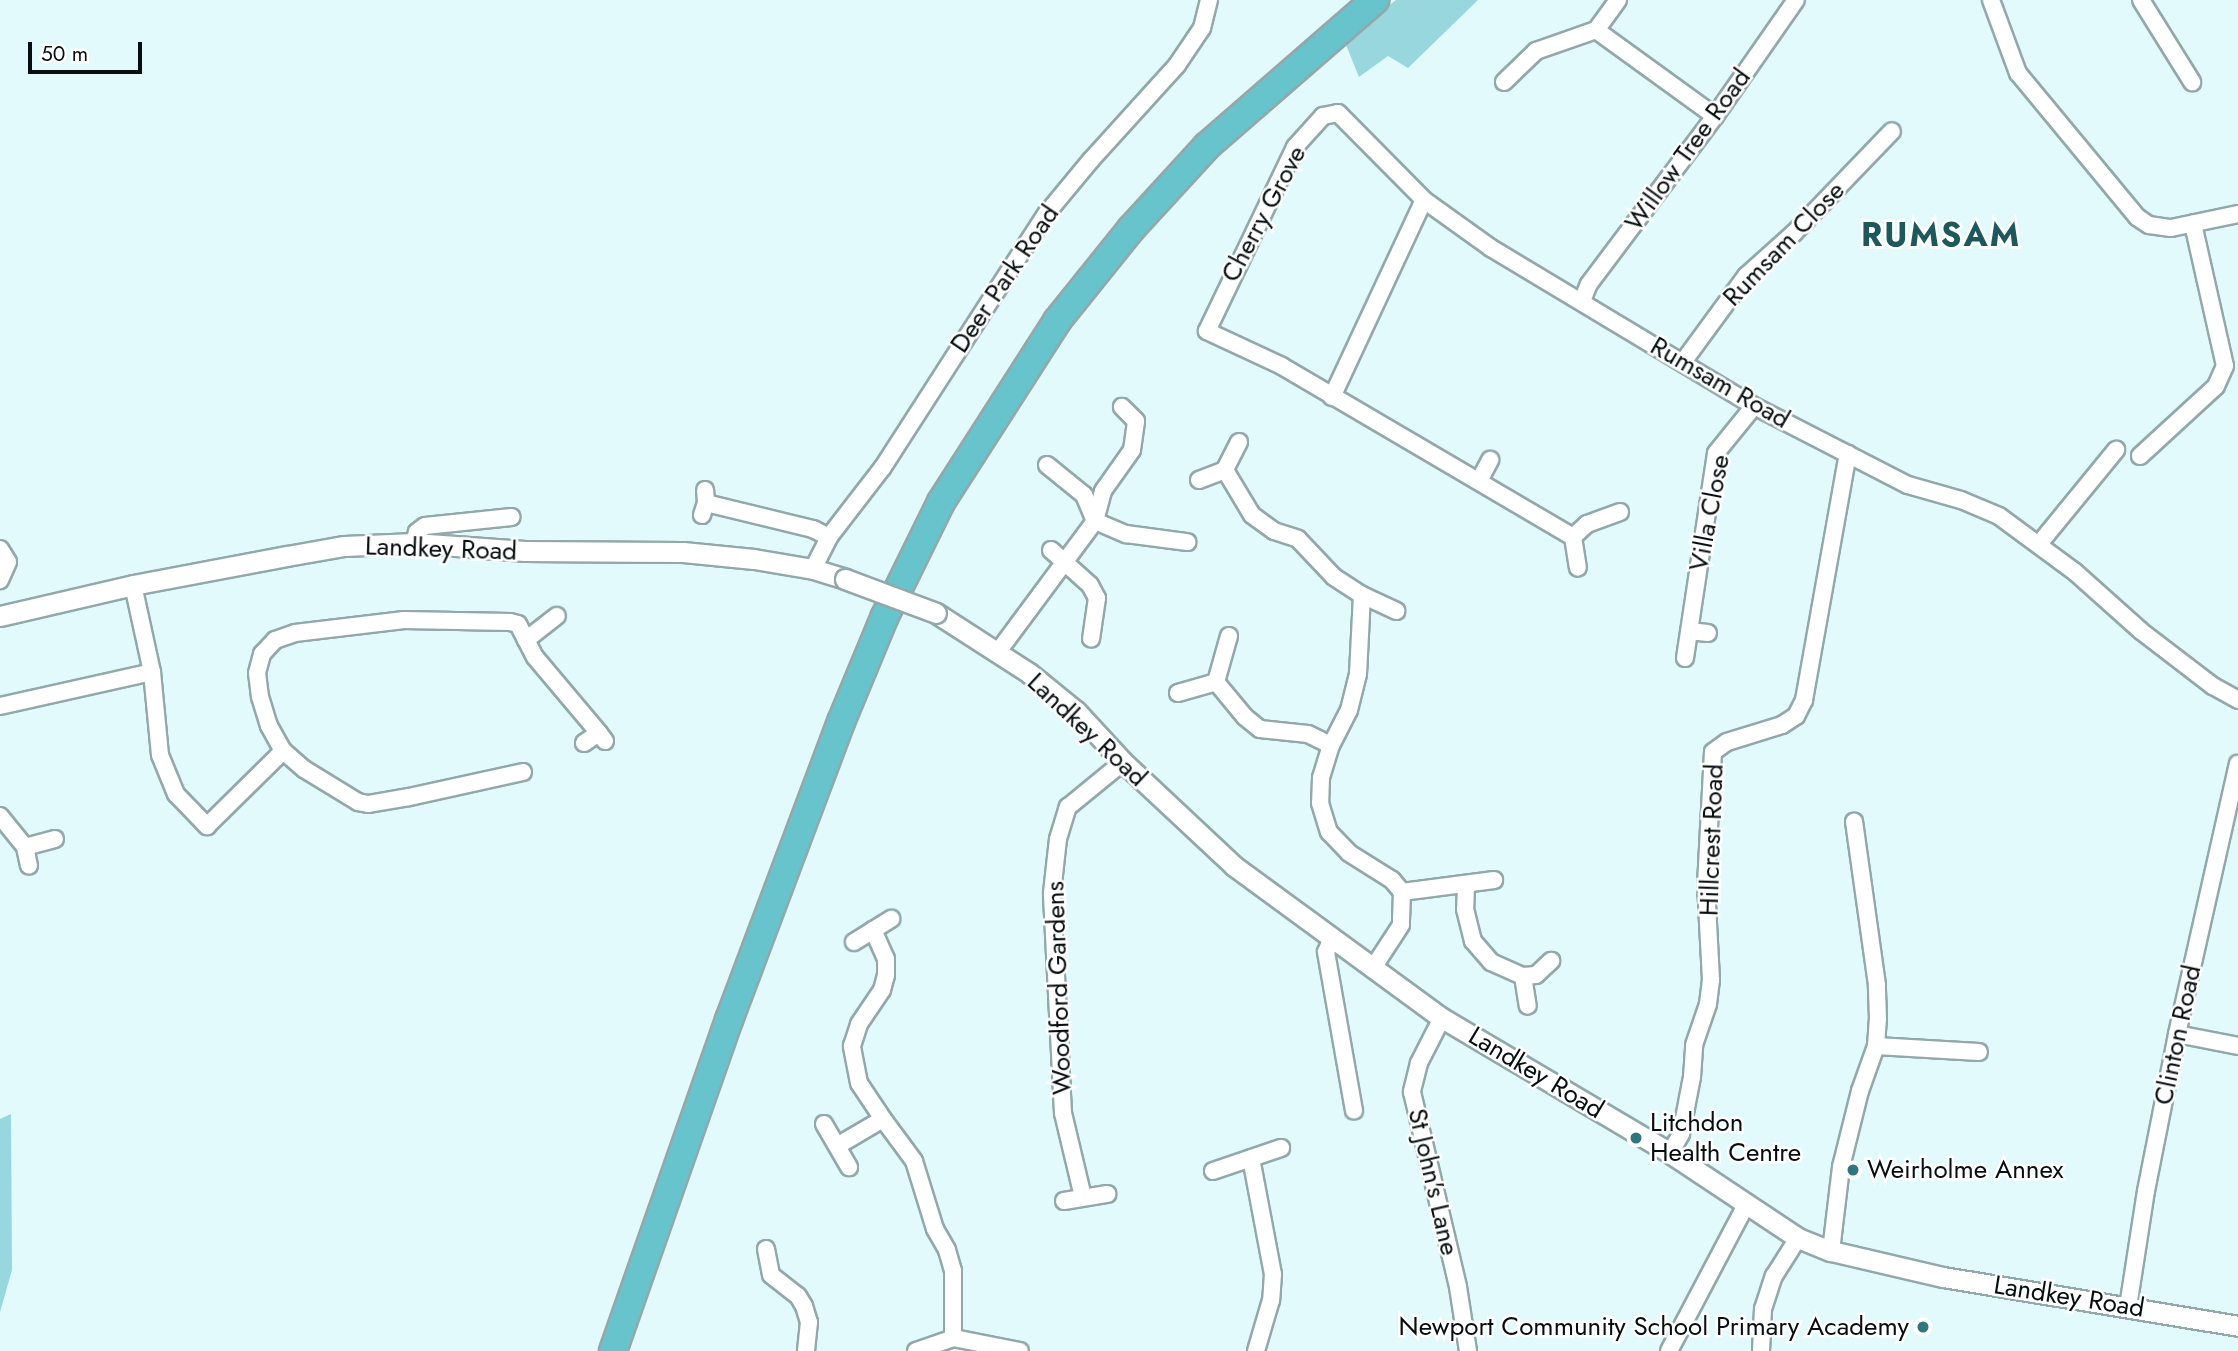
<!DOCTYPE html>
<html>
<head>
<meta charset="utf-8">
<style>
  body { margin:0 }
  #map { position:relative; width:2238px; height:1351px; overflow:hidden; background:#e2fafc; font-family:Jost,sans-serif }
  div>[style] { position:absolute }
  [style*='--x'] { left:calc(var(--x)*1px); top:calc(var(--y)*1px); width:calc(var(--w)*1px); rotate:calc(var(--a)*1deg) }
  .green>* { inset:0; background:#98d7dd }
  .roads { filter:drop-shadow(2px 0 #92a8aa) drop-shadow(-2px 0 #92a8aa) drop-shadow(0 2px #92a8aa) drop-shadow(0 -2px #92a8aa) }
  .minor>* { height:16px; margin:-8px; padding:0 8px; transform-origin:8px; border-radius:8px; background:#fff }
  .tertiary>* { height:19px; margin:-9.5px; padding:0 9.5px; transform-origin:9.5px; border-radius:9.5px; background:#fff }
  .trunk>* { height:26px; margin:-13px; padding:0 13px; transform-origin:13px; border-radius:13px; background:#68c4cc }
  .bridges { filter:drop-shadow(2px 0 #92a8aa) drop-shadow(-2px 0 #92a8aa) drop-shadow(0 2px #92a8aa) drop-shadow(0 -2px #92a8aa) }
  .tertiary-bridge>* { height:19px; margin:-9.5px; padding:0 9.5px; transform-origin:9.5px; border-radius:9.5px; background:#fff }
  .dots>* { width:19px; height:19px; translate:-50% -50%; box-sizing:border-box; border:4px solid #fff; border-radius:50% }
  span { translate:-50% -50%; white-space:nowrap; text-align:center; line-height:1.15; -webkit-text-stroke:5px #fff; paint-order:stroke }
  .street-label { font-size:26px; color:#070e0f }
  .poi-label { font-size:26px; color:#070e0f }
  .left { translate:0 -50%; text-align:left }
  .right { translate:-100% -50%; text-align:right }
  .district-label { font-size:33px; color:#1d585d; font-weight:700; letter-spacing:2px }
  .scale { position:absolute; left:28px; top:42px; width:114px; height:32px; box-sizing:border-box; border:4px solid #070e0f; border-top:0; padding-left:9px; font-size:21px; line-height:24px; white-space:nowrap; color:#070e0f; -webkit-text-stroke:5px #fff; paint-order:stroke }
</style>
</head>
<body>
<div id="map">
  <div class="green">
    <i style="clip-path:polygon(1396px 0,1478px 0,1408px 68px,1388px 56px,1359px 77px,1344px 40px)"></i>
    <i style="clip-path:polygon(11px 1114px,12px 1270px,0 1312px,0 1119px)"></i>
  </div>
  <div class="roads">
    <div class="minor">
      <i style="--x:1618;--y:0;--w:37;--a:126"></i>
      <i style="--x:1596;--y:30;--w:147;--a:35.9"></i>
      <i style="--x:1991;--y:0;--w:78;--a:69.7"></i>
      <i style="--x:2018;--y:73;--w:187;--a:50.4"></i>
      <i style="--x:2137;--y:217;--w:14;--a:34"></i>
      <i style="--x:2149;--y:225;--w:22;--a:8"></i>
      <i style="--x:2171;--y:228;--w:68;--a:-11.8"></i>
      <i style="--x:2141;--y:0;--w:97;--a:58.1"></i>
      <i style="--x:1504;--y:82;--w:45;--a:-44.1"></i>
      <i style="--x:1536;--y:51;--w:64;--a:-19.3"></i>
      <i style="--x:1582;--y:301;--w:18;--a:-68"></i>
      <i style="--x:1589;--y:284;--w:210;--a:-53.1"></i>
      <i style="--x:1715;--y:116;--w:141;--a:-55.1"></i>
      <i style="--x:1683;--y:362;--w:107;--a:-53.8"></i>
      <i style="--x:1746;--y:276;--w:64;--a:-41.9"></i>
      <i style="--x:1794;--y:233;--w:141;--a:-46.1"></i>
      <i style="--x:1332;--y:397;--w:217;--a:-65"></i>
      <i style="--x:1239;--y:442;--w:31;--a:117"></i>
      <i style="--x:1225;--y:470;--w:52;--a:59"></i>
      <i style="--x:1252;--y:515;--w:27;--a:36"></i>
      <i style="--x:1274;--y:531;--w:25;--a:18"></i>
      <i style="--x:1298;--y:539;--w:52;--a:46.5"></i>
      <i style="--x:1334;--y:577;--w:33;--a:33"></i>
      <i style="--x:1362;--y:595;--w:38;--a:25"></i>
      <i style="--x:2140;--y:456;--w:103;--a:-42.6"></i>
      <i style="--x:2216;--y:386;--w:22;--a:-66"></i>
      <i style="--x:2225;--y:366;--w:146;--a:-102.7"></i>
      <i style="--x:1047;--y:465;--w:48;--a:39"></i>
      <i style="--x:1084;--y:495;--w:28;--a:67"></i>
      <i style="--x:1095;--y:521;--w:34;--a:23"></i>
      <i style="--x:1126;--y:534;--w:62;--a:7.5"></i>
      <i style="--x:1199;--y:480;--w:28;--a:-21"></i>
      <i style="--x:1479;--y:481;--w:24;--a:-62"></i>
      <i style="--x:706;--y:503;--w:110;--a:13.7"></i>
      <i style="--x:813;--y:529;--w:18;--a:27"></i>
      <i style="--x:1620;--y:512;--w:35;--a:160"></i>
      <i style="--x:1587;--y:524;--w:19;--a:137"></i>
      <i style="--x:1573;--y:537;--w:338;--a:-149.6"></i>
      <i style="--x:1282;--y:366;--w:83;--a:-155"></i>
      <i style="--x:1207;--y:331;--w:204;--a:-64.4"></i>
      <i style="--x:1295;--y:147;--w:42;--a:-47.9"></i>
      <i style="--x:1323;--y:116;--w:15;--a:-11"></i>
      <i style="--x:1338;--y:113;--w:122;--a:45.3"></i>
      <i style="--x:1424;--y:200;--w:82;--a:35.6"></i>
      <i style="--x:1491;--y:248;--w:307;--a:31"></i>
      <i style="--x:1754;--y:406;--w:173;--a:27.2"></i>
      <i style="--x:1908;--y:485;--w:55;--a:15.8"></i>
      <i style="--x:1961;--y:500;--w:41;--a:22.8"></i>
      <i style="--x:1999;--y:516;--w:94;--a:36.4"></i>
      <i style="--x:2075;--y:572;--w:89;--a:41.8"></i>
      <i style="--x:2141;--y:631;--w:91;--a:37.4"></i>
      <i style="--x:2213;--y:686;--w:29;--a:29"></i>
      <i style="--x:702;--y:515;--w:13;--a:-72"></i>
      <i style="--x:706;--y:503;--w:13;--a:-94"></i>
      <i style="--x:1573;--y:537;--w:31;--a:81"></i>
      <i style="--x:414;--y:543;--w:11;--a:-75"></i>
      <i style="--x:417;--y:532;--w:10;--a:-37"></i>
      <i style="--x:425;--y:526;--w:87;--a:-5.9"></i>
      <i style="--x:2039;--y:544;--w:122;--a:-50.7"></i>
      <i style="--x:0;--y:549;--w:15;--a:58"></i>
      <i style="--x:8;--y:562;--w:20;--a:114"></i>
      <i style="--x:1051;--y:550;--w:52;--a:41.9"></i>
      <i style="--x:1090;--y:585;--w:15;--a:62"></i>
      <i style="--x:1097;--y:598;--w:41;--a:98.3"></i>
      <i style="--x:813;--y:569;--w:36;--a:-63"></i>
      <i style="--x:829;--y:537;--w:88;--a:-52.4"></i>
      <i style="--x:883;--y:467;--w:302;--a:-57.2"></i>
      <i style="--x:1047;--y:213;--w:69;--a:-50.3"></i>
      <i style="--x:1091;--y:160;--w:128;--a:-47.8"></i>
      <i style="--x:1177;--y:65;--w:45;--a:-56"></i>
      <i style="--x:1202;--y:28;--w:29;--a:-76"></i>
      <i style="--x:133;--y:585;--w:89;--a:77.7"></i>
      <i style="--x:152;--y:672;--w:83;--a:84.5"></i>
      <i style="--x:160;--y:755;--w:42;--a:67.7"></i>
      <i style="--x:176;--y:794;--w:45;--a:45.9"></i>
      <i style="--x:207;--y:826;--w:107;--a:-44.6"></i>
      <i style="--x:1362;--y:595;--w:79;--a:92.9"></i>
      <i style="--x:1358;--y:674;--w:37;--a:104"></i>
      <i style="--x:1349;--y:710;--w:39;--a:117"></i>
      <i style="--x:1331;--y:745;--w:34;--a:107"></i>
      <i style="--x:1321;--y:778;--w:25;--a:92"></i>
      <i style="--x:1320;--y:803;--w:30;--a:73"></i>
      <i style="--x:1329;--y:832;--w:29;--a:46"></i>
      <i style="--x:1349;--y:853;--w:51;--a:32.1"></i>
      <i style="--x:1392;--y:880;--w:16;--a:50"></i>
      <i style="--x:1402;--y:892;--w:33;--a:92"></i>
      <i style="--x:1401;--y:925;--w:51;--a:123.1"></i>
      <i style="--x:1689;--y:631;--w:19;--a:6"></i>
      <i style="--x:1229;--y:636;--w:48;--a:105.8"></i>
      <i style="--x:1216;--y:682;--w:45;--a:50.4"></i>
      <i style="--x:1245;--y:717;--w:19;--a:39"></i>
      <i style="--x:1260;--y:729;--w:48;--a:5.9"></i>
      <i style="--x:1308;--y:734;--w:25;--a:26"></i>
      <i style="--x:526;--y:640;--w:39;--a:-38"></i>
      <i style="--x:997;--y:653;--w:164;--a:-53.4"></i>
      <i style="--x:1095;--y:521;--w:31;--a:-75"></i>
      <i style="--x:1103;--y:491;--w:50;--a:-54.7"></i>
      <i style="--x:1132;--y:450;--w:29;--a:-82"></i>
      <i style="--x:1136;--y:421;--w:20;--a:-135"></i>
      <i style="--x:1685;--y:658;--w:207;--a:-81.4"></i>
      <i style="--x:1716;--y:453;--w:60;--a:-51"></i>
      <i style="--x:1178;--y:693;--w:40;--a:-16"></i>
      <i style="--x:0;--y:706;--w:156;--a:-12.6"></i>
      <i style="--x:584;--y:743;--w:18;--a:-34"></i>
      <i style="--x:599;--y:733;--w:10;--a:53"></i>
      <i style="--x:523;--y:772;--w:117;--a:167.6"></i>
      <i style="--x:409;--y:797;--w:42;--a:170.3"></i>
      <i style="--x:368;--y:804;--w:10;--a:-169"></i>
      <i style="--x:358;--y:802;--w:63;--a:-148.6"></i>
      <i style="--x:304;--y:769;--w:28;--a:-139"></i>
      <i style="--x:283;--y:751;--w:29;--a:-119"></i>
      <i style="--x:269;--y:726;--w:30;--a:-107"></i>
      <i style="--x:260;--y:697;--w:24;--a:-97"></i>
      <i style="--x:257;--y:673;--w:20;--a:-75"></i>
      <i style="--x:262;--y:654;--w:19;--a:-47"></i>
      <i style="--x:275;--y:640;--w:21;--a:-19"></i>
      <i style="--x:295;--y:633;--w:110;--a:-6.8"></i>
      <i style="--x:404;--y:620;--w:106;--a:1.1"></i>
      <i style="--x:510;--y:622;--w:8;--a:14"></i>
      <i style="--x:518;--y:624;--w:37;--a:63"></i>
      <i style="--x:535;--y:657;--w:99;--a:49.9"></i>
      <i style="--x:0;--y:816;--w:40;--a:51"></i>
      <i style="--x:25;--y:847;--w:19;--a:78"></i>
      <i style="--x:25;--y:847;--w:31;--a:-15"></i>
      <i style="--x:1466;--y:885;--w:24;--a:92"></i>
      <i style="--x:1465;--y:909;--w:33;--a:76"></i>
      <i style="--x:1473;--y:941;--w:28;--a:49"></i>
      <i style="--x:1491;--y:962;--w:35;--a:24"></i>
      <i style="--x:1523;--y:976;--w:13;--a:-4"></i>
      <i style="--x:1536;--y:975;--w:21;--a:-43"></i>
      <i style="--x:1402;--y:892;--w:93;--a:-7.4"></i>
      <i style="--x:1332;--y:938;--w:15;--a:113"></i>
      <i style="--x:1326;--y:952;--w:161;--a:80"></i>
      <i style="--x:854;--y:942;--w:44;--a:-31.9"></i>
      <i style="--x:1523;--y:976;--w:30;--a:81"></i>
      <i style="--x:1442;--y:1018;--w:51;--a:117.1"></i>
      <i style="--x:1419;--y:1063;--w:30;--a:104"></i>
      <i style="--x:1412;--y:1092;--w:200;--a:76.7"></i>
      <i style="--x:1458;--y:1287;--w:65;--a:81.1"></i>
      <i style="--x:2177;--y:1034;--w:62;--a:11.1"></i>
      <i style="--x:1876;--y:1046;--w:103;--a:3.3"></i>
      <i style="--x:883;--y:1119;--w:52;--a:53.6"></i>
      <i style="--x:914;--y:1161;--w:71;--a:72.8"></i>
      <i style="--x:935;--y:1229;--w:24;--a:60"></i>
      <i style="--x:947;--y:1250;--w:22;--a:74"></i>
      <i style="--x:953;--y:1271;--w:67;--a:90"></i>
      <i style="--x:824;--y:1124;--w:50;--a:59.8"></i>
      <i style="--x:837;--y:1146;--w:53;--a:-30.4"></i>
      <i style="--x:883;--y:1119;--w:43;--a:-123.7"></i>
      <i style="--x:859;--y:1083;--w:38;--a:-101"></i>
      <i style="--x:852;--y:1046;--w:23;--a:-72"></i>
      <i style="--x:859;--y:1024;--w:41;--a:-55.9"></i>
      <i style="--x:882;--y:990;--w:16;--a:-75"></i>
      <i style="--x:886;--y:975;--w:16;--a:-90"></i>
      <i style="--x:886;--y:959;--w:32;--a:-114"></i>
      <i style="--x:1670;--y:1153;--w:22;--a:-60"></i>
      <i style="--x:1681;--y:1134;--w:58;--a:-79.1"></i>
      <i style="--x:1692;--y:1077;--w:32;--a:-86"></i>
      <i style="--x:1694;--y:1045;--w:43;--a:-71.1"></i>
      <i style="--x:1708;--y:1004;--w:24;--a:-83"></i>
      <i style="--x:1711;--y:980;--w:95;--a:-93"></i>
      <i style="--x:1706;--y:885;--w:133;--a:-87"></i>
      <i style="--x:1713;--y:752;--w:17;--a:-36"></i>
      <i style="--x:1727;--y:742;--w:58;--a:-17.2"></i>
      <i style="--x:1782;--y:725;--w:17;--a:-33"></i>
      <i style="--x:1796;--y:716;--w:18;--a:-63"></i>
      <i style="--x:1804;--y:700;--w:250;--a:-79.9"></i>
      <i style="--x:1251;--y:1158;--w:118;--a:79.3"></i>
      <i style="--x:1273;--y:1274;--w:26;--a:94"></i>
      <i style="--x:1271;--y:1300;--w:53;--a:106.4"></i>
      <i style="--x:1213;--y:1171;--w:72;--a:-18.7"></i>
      <i style="--x:1083;--y:1197;--w:86;--a:-103.4"></i>
      <i style="--x:1063;--y:1113;--w:220;--a:-92.9"></i>
      <i style="--x:1052;--y:893;--w:54;--a:-83.7"></i>
      <i style="--x:1058;--y:839;--w:34;--a:-73"></i>
      <i style="--x:1068;--y:807;--w:71;--a:-39.3"></i>
      <i style="--x:1064;--y:1201;--w:44;--a:-9.2"></i>
      <i style="--x:766;--y:1249;--w:26;--a:79"></i>
      <i style="--x:771;--y:1275;--w:34;--a:38"></i>
      <i style="--x:798;--y:1296;--w:12;--a:59"></i>
      <i style="--x:804;--y:1306;--w:17;--a:73"></i>
      <i style="--x:809;--y:1322;--w:29;--a:96"></i>
      <i style="--x:1831;--y:1251;--w:85;--a:-83.2"></i>
      <i style="--x:1841;--y:1167;--w:78;--a:-76"></i>
      <i style="--x:1860;--y:1091;--w:48;--a:-70.4"></i>
      <i style="--x:1876;--y:1046;--w:27;--a:-86"></i>
      <i style="--x:1878;--y:1019;--w:34;--a:-92"></i>
      <i style="--x:1877;--y:985;--w:165;--a:-98"></i>
      <i style="--x:2128;--y:1307;--w:117;--a:-81.2"></i>
      <i style="--x:2146;--y:1191;--w:160;--a:-78.8"></i>
      <i style="--x:2177;--y:1034;--w:277;--a:-77.3"></i>
      <i style="--x:916;--y:1351;--w:39;--a:-19"></i>
      <i style="--x:953;--y:1338;--w:68;--a:11"></i>
      <i style="--x:1669;--y:1351;--w:165;--a:-62.2"></i>
      <i style="--x:1761;--y:1351;--w:42;--a:-87.3"></i>
      <i style="--x:1763;--y:1309;--w:35;--a:-72"></i>
      <i style="--x:1774;--y:1276;--w:45;--a:-57.7"></i>
    </div>
    <div class="tertiary">
      <i style="--x:936;--y:613;--w:111;--a:32.8"></i>
      <i style="--x:1029;--y:673;--w:60;--a:39"></i>
      <i style="--x:1076;--y:711;--w:69;--a:47.3"></i>
      <i style="--x:1123;--y:762;--w:152;--a:43.1"></i>
      <i style="--x:1234;--y:866;--w:258;--a:36.2"></i>
      <i style="--x:1442;--y:1018;--w:265;--a:30.6"></i>
      <i style="--x:1670;--y:1153;--w:154;--a:33.6"></i>
      <i style="--x:1798;--y:1238;--w:35;--a:22"></i>
      <i style="--x:1831;--y:1251;--w:115;--a:13.1"></i>
      <i style="--x:1943;--y:1277;--w:299;--a:9.4"></i>
      <i style="--x:0;--y:616;--w:137;--a:-13.1"></i>
      <i style="--x:133;--y:585;--w:157;--a:-10.7"></i>
      <i style="--x:287;--y:556;--w:58;--a:-10"></i>
      <i style="--x:344;--y:546;--w:70;--a:-2.5"></i>
      <i style="--x:414;--y:543;--w:111;--a:4.1"></i>
      <i style="--x:525;--y:551;--w:158;--a:0.4"></i>
      <i style="--x:683;--y:552;--w:71;--a:5.6"></i>
      <i style="--x:754;--y:559;--w:60;--a:9.6"></i>
      <i style="--x:813;--y:569;--w:34;--a:17"></i>
    </div>
    <div class="trunk">
      <i style="--x:613;--y:1351;--w:351;--a:-70.7"></i>
      <i style="--x:729;--y:1020;--w:318;--a:-69.4"></i>
      <i style="--x:841;--y:722;--w:113;--a:-67.5"></i>
      <i style="--x:884;--y:618;--w:129;--a:-63.8"></i>
      <i style="--x:941;--y:502;--w:215;--a:-57.3"></i>
      <i style="--x:1057;--y:321;--w:118;--a:-51.2"></i>
      <i style="--x:1131;--y:229;--w:113;--a:-47.5"></i>
      <i style="--x:1207;--y:146;--w:223;--a:-41"></i>
    </div>
  </div>
  <div class="bridges">
    <div class="tertiary-bridge">
      <i style="--x:845;--y:579;--w:97;--a:20.5"></i>
    </div>
  </div>
  <div class="dots">
    <i style="left:1636px;top:1138px;background:#2e777e"></i>
    <i style="left:1853px;top:1170px;background:#2e777e"></i>
    <i style="left:1923px;top:1327px;background:#2e777e"></i>
  </div>
  <div class="street-label">
    <span style="left:1688px;top:150px;rotate:-54deg">Willow Tree Road</span>
    <span style="left:1264px;top:214px;rotate:-62deg">Cherry Grove</span>
    <span style="left:1784px;top:244px;rotate:-46deg">Rumsam Close</span>
    <span style="left:1005px;top:279px;rotate:-56deg">Deer Park Road</span>
    <span style="left:1720px;top:383px;rotate:30deg">Rumsam Road</span>
    <span style="left:1710px;top:513px;rotate:-79deg">Villa Close</span>
    <span style="left:441px;top:549px;rotate:2deg">Landkey Road</span>
    <span style="left:1087px;top:730px;rotate:43deg">Landkey Road</span>
    <span style="left:1712px;top:840px;rotate:-88deg">Hillcrest Road</span>
    <span style="left:1059px;top:988px;rotate:-92deg">Woodford Gardens</span>
    <span style="left:2178px;top:1035px;rotate:-78deg">Clinton Road</span>
    <span style="left:1536px;top:1073px;rotate:31deg">Landkey Road</span>
    <span style="left:1433px;top:1182px;rotate:77deg">St John's Lane</span>
    <span style="left:2069px;top:1297px;rotate:9deg">Landkey Road</span>
  </div>
  <div class="poi-label">
    <span class="left" style="left:1650px;top:1138px">Litchdon<br>Health Centre</span>
    <span class="left" style="left:1867px;top:1170px">Weirholme Annex</span>
    <span class="right" style="left:1909px;top:1327px">Newport Community School Primary Academy</span>
  </div>
  <div class="district-label">
    <span style="left:1941px;top:235px">RUMSAM</span>
  </div>
  <div class="scale">50 m</div>
</div>
</body>
</html>
